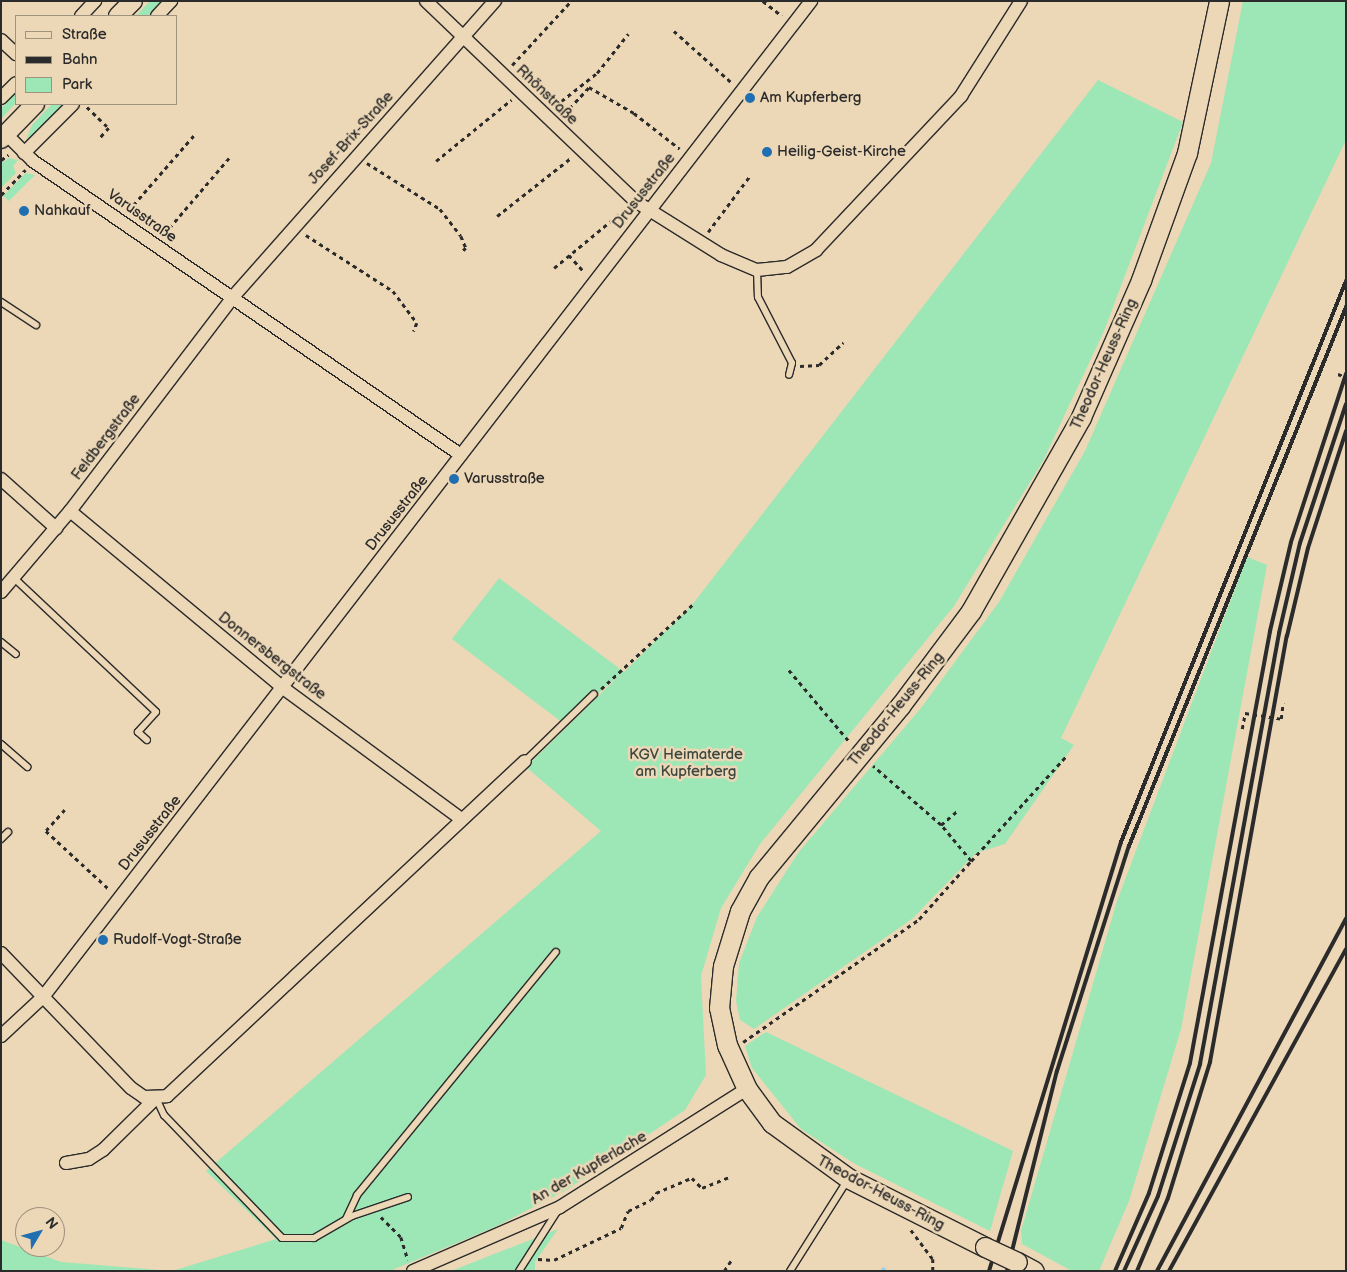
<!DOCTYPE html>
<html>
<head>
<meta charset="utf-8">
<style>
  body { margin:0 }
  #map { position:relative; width:1347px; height:1272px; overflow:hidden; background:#ecd7b6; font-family:"Balsamiq Sans",sans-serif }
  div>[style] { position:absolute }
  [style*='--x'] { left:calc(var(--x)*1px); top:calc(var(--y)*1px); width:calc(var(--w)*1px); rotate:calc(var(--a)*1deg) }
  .green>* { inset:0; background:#9de7b6 }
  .stream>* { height:4.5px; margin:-2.25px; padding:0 2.25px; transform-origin:2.25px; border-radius:2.25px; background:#8fd3f1 }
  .path>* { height:2.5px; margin-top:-1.25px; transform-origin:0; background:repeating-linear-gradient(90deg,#2b2b2b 0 4px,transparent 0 8px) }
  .roads { filter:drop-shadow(1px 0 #2b2b2b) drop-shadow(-1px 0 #2b2b2b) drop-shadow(0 1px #2b2b2b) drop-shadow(0 -1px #2b2b2b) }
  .service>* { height:6px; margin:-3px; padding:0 3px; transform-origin:3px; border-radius:3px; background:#ecd7b6 }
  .minor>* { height:12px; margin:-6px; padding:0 6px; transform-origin:6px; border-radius:6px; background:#ecd7b6 }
  .secondary>* { height:18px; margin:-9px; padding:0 9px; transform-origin:9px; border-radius:9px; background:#ecd7b6 }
  .primary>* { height:19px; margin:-9.5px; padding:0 9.5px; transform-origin:9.5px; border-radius:9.5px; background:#ecd7b6 }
  .rail>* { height:4px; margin:-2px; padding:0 2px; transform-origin:2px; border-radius:2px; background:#2b2b2b }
  .path-bridge>* { height:2.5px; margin-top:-1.25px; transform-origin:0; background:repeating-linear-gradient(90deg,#2b2b2b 0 4px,transparent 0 8px) }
  .bridges { filter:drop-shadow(1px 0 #2b2b2b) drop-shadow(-1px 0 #2b2b2b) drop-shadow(0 1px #2b2b2b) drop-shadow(0 -1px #2b2b2b) }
  .primary-bridge>* { height:19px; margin:-9.5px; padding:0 9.5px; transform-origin:9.5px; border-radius:9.5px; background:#ecd7b6 }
  .dots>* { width:14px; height:14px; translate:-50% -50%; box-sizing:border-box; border:2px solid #ecd7b6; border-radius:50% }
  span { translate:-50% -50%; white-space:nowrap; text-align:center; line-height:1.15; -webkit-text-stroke:5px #ecd7b6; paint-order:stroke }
  .street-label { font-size:15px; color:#2b2b2b }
  .poi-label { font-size:15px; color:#2b2b2b }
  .left { translate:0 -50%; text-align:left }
  .park-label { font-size:15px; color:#3c4740 }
  .frame { position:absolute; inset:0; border:2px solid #2b2b2b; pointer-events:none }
  .legend { position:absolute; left:15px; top:15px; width:162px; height:90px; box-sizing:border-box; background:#ecd7b6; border:1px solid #9f927e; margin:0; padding:6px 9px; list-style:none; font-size:15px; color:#2b2b2b }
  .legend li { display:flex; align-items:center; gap:10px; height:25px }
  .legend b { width:25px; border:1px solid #9f927e }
  .north { position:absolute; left:15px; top:1207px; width:50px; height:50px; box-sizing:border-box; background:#ecd7b6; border:1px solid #9f927e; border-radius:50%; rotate:53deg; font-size:14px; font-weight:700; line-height:20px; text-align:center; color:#2b2b2b }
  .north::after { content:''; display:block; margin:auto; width:18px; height:22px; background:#1f6fb2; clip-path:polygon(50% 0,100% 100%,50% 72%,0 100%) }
</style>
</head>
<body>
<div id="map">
  <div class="green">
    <i style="clip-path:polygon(150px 1px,164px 1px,150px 16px,136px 16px)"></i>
    <i style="clip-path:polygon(1243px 1px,1346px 1px,1346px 140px,1061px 738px,1074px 745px,1005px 844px,976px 853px,912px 919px,754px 1029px,740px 1020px,736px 1001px,739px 963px,757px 917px,798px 853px,921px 708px,999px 602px,1085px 451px,1211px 163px)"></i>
    <i style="clip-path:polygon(1098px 80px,1183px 122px,1104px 331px,1043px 461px,954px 606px,760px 844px,721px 908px,701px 976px,706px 1075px,685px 1110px,568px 1189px,495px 1227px,390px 1271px,1px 1271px,1px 1240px,61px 1262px,172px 1271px,276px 1239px,206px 1171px,601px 831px,526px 767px,622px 673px,563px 723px,452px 639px,499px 578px,624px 672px,692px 605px)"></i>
    <i style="clip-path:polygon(16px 92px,16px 103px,1px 119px,1px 108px)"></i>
    <i style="clip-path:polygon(52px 104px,66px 104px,26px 140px,32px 125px)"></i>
    <i style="clip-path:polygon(9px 158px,18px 160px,13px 166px,16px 173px,1px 188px,1px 163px)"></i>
    <i style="clip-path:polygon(26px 173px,35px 175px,9px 201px,3px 196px)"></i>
    <i style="clip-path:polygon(1247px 557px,1267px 565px,1181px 1029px,1129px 1201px,1099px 1271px,1072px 1271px,1022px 1244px,1021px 1231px,1117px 901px)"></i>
    <i style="clip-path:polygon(766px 1032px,1013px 1151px,990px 1231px,855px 1164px,801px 1129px,752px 1068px,745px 1046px)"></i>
    <i style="clip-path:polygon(558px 1229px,535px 1262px,535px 1271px,451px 1271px)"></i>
  </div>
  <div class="stream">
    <i style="--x:883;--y:1271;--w:1;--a:-90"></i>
  </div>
  <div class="path">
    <i style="--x:763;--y:1;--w:24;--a:38"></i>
    <i style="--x:674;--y:31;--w:76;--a:41.8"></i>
    <i style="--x:512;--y:65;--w:87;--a:-47.3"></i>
    <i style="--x:555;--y:106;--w:53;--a:-38.2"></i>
    <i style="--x:597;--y:73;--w:50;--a:-51.5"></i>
    <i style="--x:87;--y:107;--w:30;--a:44"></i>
    <i style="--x:109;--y:128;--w:13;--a:132"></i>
    <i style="--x:564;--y:114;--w:37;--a:-47"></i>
    <i style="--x:589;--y:87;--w:52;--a:30"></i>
    <i style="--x:634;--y:113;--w:58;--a:38"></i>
    <i style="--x:1;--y:160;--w:9;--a:-36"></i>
    <i style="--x:436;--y:161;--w:97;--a:-39.1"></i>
    <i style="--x:367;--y:163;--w:86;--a:32.2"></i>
    <i style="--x:440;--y:209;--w:34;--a:52"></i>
    <i style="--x:461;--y:236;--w:13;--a:67"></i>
    <i style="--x:466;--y:248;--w:7;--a:135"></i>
    <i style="--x:1;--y:195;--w:35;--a:-46"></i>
    <i style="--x:128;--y:211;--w:101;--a:-49"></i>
    <i style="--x:497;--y:216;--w:95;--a:-38.2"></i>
    <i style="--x:708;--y:232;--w:69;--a:-53.3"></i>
    <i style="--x:164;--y:234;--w:100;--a:-49.5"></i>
    <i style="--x:306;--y:235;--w:103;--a:32.8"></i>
    <i style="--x:393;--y:291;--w:40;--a:53"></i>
    <i style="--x:417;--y:323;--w:9;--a:111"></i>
    <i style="--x:569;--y:255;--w:24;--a:48"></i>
    <i style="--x:554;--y:268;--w:91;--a:-39.6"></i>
    <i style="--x:800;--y:366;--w:19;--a:-3"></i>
    <i style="--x:819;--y:365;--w:33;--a:-43"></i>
    <i style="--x:789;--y:670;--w:93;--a:49.8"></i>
    <i style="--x:601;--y:689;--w:124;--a:-42.7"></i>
    <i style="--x:1281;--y:719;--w:16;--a:-83"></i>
    <i style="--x:1242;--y:729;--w:16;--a:-79"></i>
    <i style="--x:65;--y:810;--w:28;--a:132"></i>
    <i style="--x:46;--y:831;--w:87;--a:42.7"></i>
    <i style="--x:941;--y:825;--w:21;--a:-41"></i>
    <i style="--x:971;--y:861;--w:143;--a:-47.8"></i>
    <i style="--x:743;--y:1042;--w:215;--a:-34.9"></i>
    <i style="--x:919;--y:919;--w:78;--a:-48.1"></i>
    <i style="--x:971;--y:861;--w:47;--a:-129.8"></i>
    <i style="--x:941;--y:825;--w:90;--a:-139.1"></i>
    <i style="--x:381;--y:1217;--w:28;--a:45"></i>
    <i style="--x:401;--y:1237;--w:24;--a:73"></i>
    <i style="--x:911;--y:1230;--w:36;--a:53"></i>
    <i style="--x:933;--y:1259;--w:12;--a:90"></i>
    <i style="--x:538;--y:1259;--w:16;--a:4"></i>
    <i style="--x:554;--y:1260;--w:74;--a:-25.5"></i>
    <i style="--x:621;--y:1228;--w:18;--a:-68"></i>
    <i style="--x:628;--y:1211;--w:25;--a:-26"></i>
    <i style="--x:651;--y:1200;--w:9;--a:-54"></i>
    <i style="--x:656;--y:1193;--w:39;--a:-23"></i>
    <i style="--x:692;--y:1178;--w:14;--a:45"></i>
    <i style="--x:702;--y:1188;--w:29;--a:-22"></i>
    <i style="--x:724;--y:1271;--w:14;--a:-56"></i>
  </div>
  <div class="roads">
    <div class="service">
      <i style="--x:757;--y:270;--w:27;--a:88"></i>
      <i style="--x:758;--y:297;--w:74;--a:62.7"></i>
      <i style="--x:792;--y:363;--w:12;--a:104"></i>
      <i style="--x:1;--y:302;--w:42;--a:33.3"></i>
      <i style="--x:14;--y:578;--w:195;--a:43.3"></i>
      <i style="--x:156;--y:712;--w:27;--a:132"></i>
      <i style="--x:138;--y:732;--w:12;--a:42"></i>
      <i style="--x:1;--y:642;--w:19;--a:39"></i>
      <i style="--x:1;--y:744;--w:35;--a:41"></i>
      <i style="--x:525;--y:761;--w:96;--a:-44.2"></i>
      <i style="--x:1;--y:839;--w:10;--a:-45"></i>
      <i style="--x:156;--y:1098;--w:19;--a:65"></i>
      <i style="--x:164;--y:1115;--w:170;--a:46.2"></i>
      <i style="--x:282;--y:1238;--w:32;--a:0"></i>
      <i style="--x:314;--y:1238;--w:44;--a:-30.1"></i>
      <i style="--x:352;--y:1216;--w:59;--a:-18.7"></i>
      <i style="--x:346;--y:1219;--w:26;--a:-65"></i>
      <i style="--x:357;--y:1195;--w:314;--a:-50.7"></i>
      <i style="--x:519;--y:1271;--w:72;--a:-57.4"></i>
      <i style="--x:790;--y:1271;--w:107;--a:-57.7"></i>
    </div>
    <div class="minor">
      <i style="--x:426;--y:1;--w:289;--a:43.7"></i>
      <i style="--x:635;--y:201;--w:102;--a:32.1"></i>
      <i style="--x:721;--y:255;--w:39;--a:23"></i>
      <i style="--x:757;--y:270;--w:30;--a:-6"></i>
      <i style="--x:787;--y:267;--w:34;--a:-30"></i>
      <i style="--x:816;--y:250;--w:212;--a:-46.7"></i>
      <i style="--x:961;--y:96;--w:112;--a:-57.7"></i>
      <i style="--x:81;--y:16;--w:21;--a:-47"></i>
      <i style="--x:157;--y:16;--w:21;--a:-47"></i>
      <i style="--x:1;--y:40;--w:21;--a:43"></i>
      <i style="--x:1;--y:98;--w:21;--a:-45"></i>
      <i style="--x:6;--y:134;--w:38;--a:45"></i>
      <i style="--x:33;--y:161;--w:519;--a:34.49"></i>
      <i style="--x:24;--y:153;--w:69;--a:-45"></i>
      <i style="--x:1;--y:479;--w:74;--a:41.7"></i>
      <i style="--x:70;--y:511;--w:277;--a:39.7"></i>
      <i style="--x:283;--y:688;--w:220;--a:36.3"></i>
      <i style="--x:1;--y:592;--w:106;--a:-49.6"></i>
      <i style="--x:70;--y:511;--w:268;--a:-52.7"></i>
      <i style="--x:232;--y:298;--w:397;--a:-48.5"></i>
      <i style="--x:1;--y:953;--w:187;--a:46.1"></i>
      <i style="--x:131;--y:1088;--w:16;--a:35"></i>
      <i style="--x:144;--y:1097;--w:23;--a:-2"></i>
      <i style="--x:167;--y:1096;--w:490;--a:-43.1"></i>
      <i style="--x:1;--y:1036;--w:57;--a:-42.9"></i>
      <i style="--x:43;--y:997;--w:1258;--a:-52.36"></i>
      <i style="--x:66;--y:1163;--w:23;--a:-10"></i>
      <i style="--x:89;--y:1159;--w:17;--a:-33"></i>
      <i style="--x:103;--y:1150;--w:74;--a:-44.5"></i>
      <i style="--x:413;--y:1271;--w:160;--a:-23.5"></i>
      <i style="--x:560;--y:1207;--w:221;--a:-32.3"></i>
    </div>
    <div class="secondary">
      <i style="--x:118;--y:16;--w:21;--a:-45"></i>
      <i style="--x:1;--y:139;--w:49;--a:-45.8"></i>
    </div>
    <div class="primary">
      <i style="--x:985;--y:1247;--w:153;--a:-153.3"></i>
      <i style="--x:848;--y:1178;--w:94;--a:-144.1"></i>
      <i style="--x:772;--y:1123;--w:42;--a:-126.3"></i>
      <i style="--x:747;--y:1089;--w:48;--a:-114.4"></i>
      <i style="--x:727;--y:1045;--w:38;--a:-102"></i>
      <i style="--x:719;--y:1008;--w:42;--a:-84.6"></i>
      <i style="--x:723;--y:966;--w:58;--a:-72.8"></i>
      <i style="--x:740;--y:911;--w:39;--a:-61"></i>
      <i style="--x:759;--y:877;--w:222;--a:-50.5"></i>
      <i style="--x:900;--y:706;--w:119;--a:-53.2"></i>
      <i style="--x:971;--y:611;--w:223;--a:-60.4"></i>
      <i style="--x:1081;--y:417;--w:150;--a:-66.3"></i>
      <i style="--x:1141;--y:280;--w:135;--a:-70.1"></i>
      <i style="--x:1187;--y:153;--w:155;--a:-78.1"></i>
      <i style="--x:1017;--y:1262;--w:19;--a:28"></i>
    </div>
  </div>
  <div class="rail">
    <i style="--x:989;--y:1271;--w:449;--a:-72.9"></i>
    <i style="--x:1121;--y:842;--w:604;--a:-68.15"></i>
    <i style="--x:1007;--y:1271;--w:206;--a:-76"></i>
    <i style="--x:1057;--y:1071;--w:236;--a:-72.3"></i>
    <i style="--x:1129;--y:846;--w:581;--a:-68.07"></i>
    <i style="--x:1115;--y:1271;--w:85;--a:-66.4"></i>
    <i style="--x:1149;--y:1193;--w:136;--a:-72.5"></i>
    <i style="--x:1190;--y:1063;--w:439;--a:-79.5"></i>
    <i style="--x:1270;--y:631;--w:91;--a:-76.7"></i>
    <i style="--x:1291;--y:542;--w:177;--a:-71.9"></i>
    <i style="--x:1124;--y:1271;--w:82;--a:-65.6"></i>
    <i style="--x:1158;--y:1196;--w:139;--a:-72.3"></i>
    <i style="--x:1200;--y:1064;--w:438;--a:-79.6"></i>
    <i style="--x:1279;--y:633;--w:92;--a:-76.9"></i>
    <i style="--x:1300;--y:543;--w:146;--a:-71.7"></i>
    <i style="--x:1137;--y:1271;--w:79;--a:-67"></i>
    <i style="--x:1168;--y:1198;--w:142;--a:-72.8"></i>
    <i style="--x:1210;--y:1062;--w:433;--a:-79.8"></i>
    <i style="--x:1287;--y:636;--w:90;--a:-76.6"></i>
    <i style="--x:1308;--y:548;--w:123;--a:-72"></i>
    <i style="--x:1157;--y:1271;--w:400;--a:-61.8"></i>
    <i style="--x:1169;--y:1271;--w:367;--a:-61.2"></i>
  </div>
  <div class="path-bridge">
    <i style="--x:1338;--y:374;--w:9;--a:21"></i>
    <i style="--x:1245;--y:713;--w:36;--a:9"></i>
  </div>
  <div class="bridges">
    <div class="primary-bridge">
      <i style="--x:985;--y:1247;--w:35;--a:25"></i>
    </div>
  </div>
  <div class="dots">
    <i style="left:750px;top:98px;background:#1f6fb2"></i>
    <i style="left:767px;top:152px;background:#1f6fb2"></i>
    <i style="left:24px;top:211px;background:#1f6fb2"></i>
    <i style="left:454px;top:479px;background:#1f6fb2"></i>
    <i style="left:103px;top:940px;background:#1f6fb2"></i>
  </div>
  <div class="street-label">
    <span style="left:547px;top:95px;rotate:44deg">Rhönstraße</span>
    <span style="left:351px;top:138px;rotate:-48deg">Josef-Brix-Straße</span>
    <span style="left:644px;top:191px;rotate:-52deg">Drususstraße</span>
    <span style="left:142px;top:216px;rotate:35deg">Varusstraße</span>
    <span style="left:1104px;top:364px;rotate:-66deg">Theodor-Heuss-Ring</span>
    <span style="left:106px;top:437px;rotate:-53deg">Feldbergstraße</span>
    <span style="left:397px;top:513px;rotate:-52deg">Drususstraße</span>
    <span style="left:272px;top:656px;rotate:38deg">Donnersbergstraße</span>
    <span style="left:896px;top:709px;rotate:-51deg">Theodor-Heuss-Ring</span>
    <span style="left:150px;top:833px;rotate:-52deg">Drususstraße</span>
    <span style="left:589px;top:1168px;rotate:-30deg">An der Kupferlache</span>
    <span style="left:881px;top:1193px;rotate:28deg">Theodor-Heuss-Ring</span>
  </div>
  <div class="poi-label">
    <span class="left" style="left:760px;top:98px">Am Kupferberg</span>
    <span class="left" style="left:777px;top:152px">Heilig-Geist-Kirche</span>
    <span class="left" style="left:34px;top:211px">Nahkauf</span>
    <span class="left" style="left:464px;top:479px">Varusstraße</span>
    <span class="left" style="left:113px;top:940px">Rudolf-Vogt-Straße</span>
  </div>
  <div class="park-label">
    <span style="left:686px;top:763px">KGV Heimaterde<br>am Kupferberg</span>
  </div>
  <div class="frame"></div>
  <ul class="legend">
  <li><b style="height:6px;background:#ecd7b6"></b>Straße</li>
  <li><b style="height:6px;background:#2b2b2b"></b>Bahn</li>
  <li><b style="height:14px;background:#9de7b6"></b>Park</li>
  </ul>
  <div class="north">N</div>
</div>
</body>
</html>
